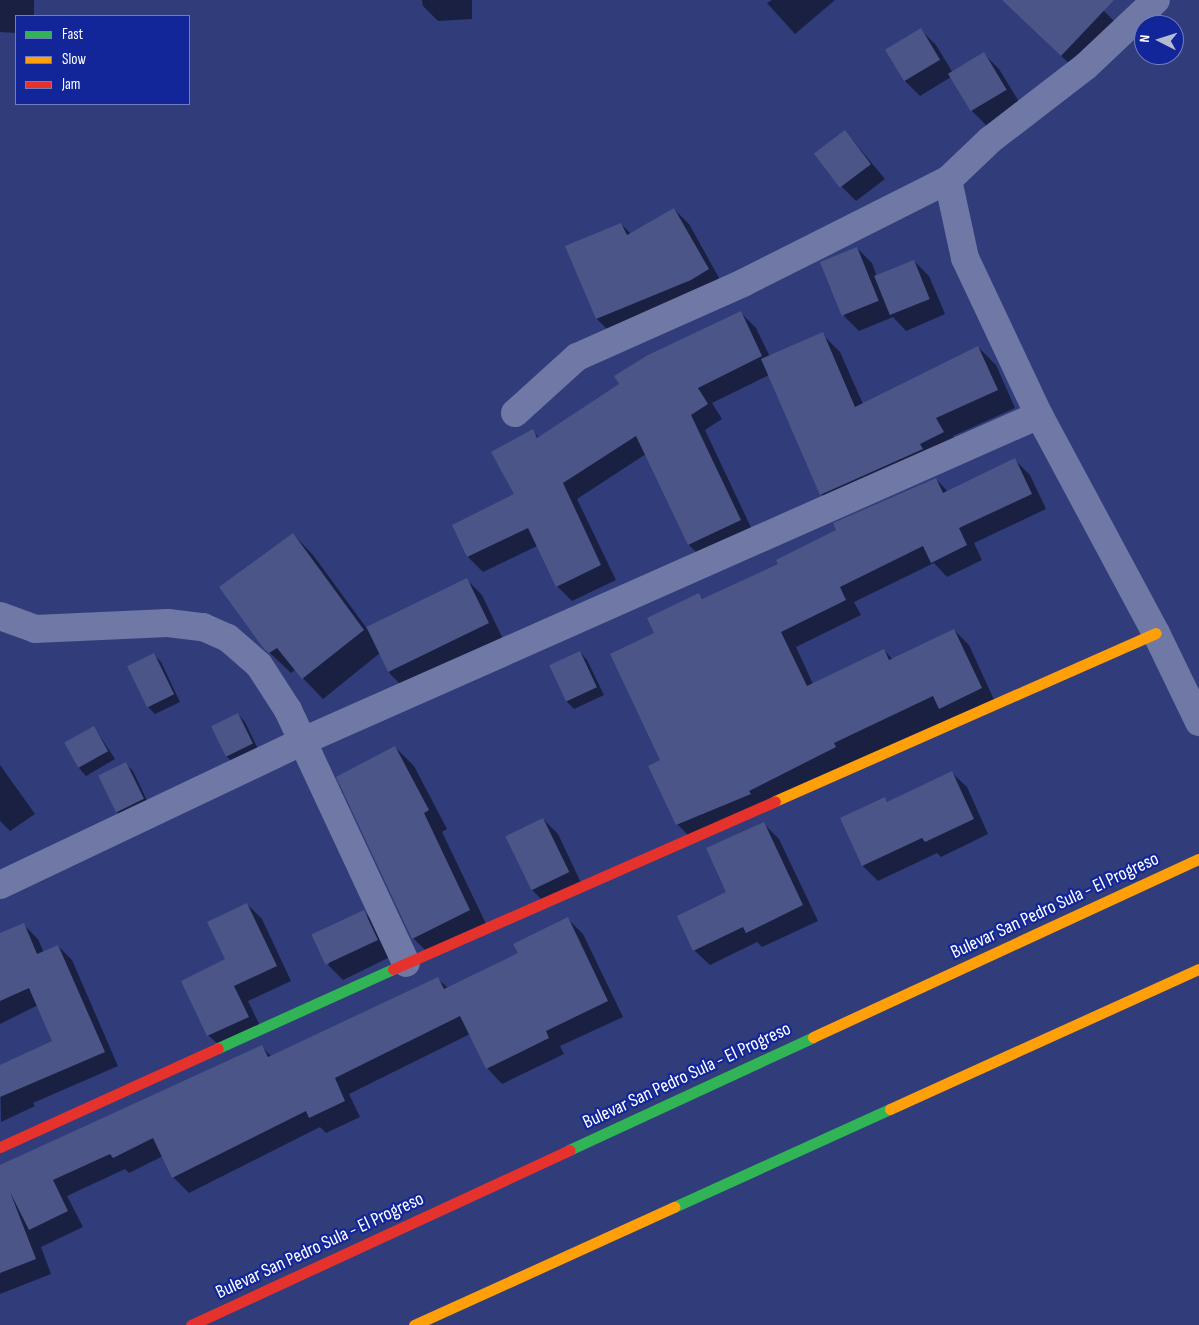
<!DOCTYPE html>
<html>
<head>
<meta charset="utf-8">
<style>
  body { margin:0 }
  #map { position:relative; width:1199px; height:1325px; overflow:hidden; background:#313c7a; font-family:"Sofia Sans Condensed",sans-serif }
  div>[style] { position:absolute }
  [style*='--x'] { left:calc(var(--x)*1px); top:calc(var(--y)*1px); width:calc(var(--w)*1px); rotate:calc(var(--a)*1deg) }
  .shadow>* { inset:0; background:#0007 }
  .building>* { inset:0; background:#4c5587; transform-origin:0 0 }
  .street>* { height:28px; margin:-14px; padding:0 14px; transform-origin:14px; border-radius:14px; background:#7078a5 }
  .fast>* { height:11px; margin:-5.5px; padding:0 5.5px; transform-origin:5.5px; border-radius:5.5px; background:#30b455 }
  .slow>* { height:11px; margin:-5.5px; padding:0 5.5px; transform-origin:5.5px; border-radius:5.5px; background:#ff9f0a }
  .jam>* { height:11px; margin:-5.5px; padding:0 5.5px; transform-origin:5.5px; border-radius:5.5px; background:#e5322d }
  span { translate:-50% -50%; white-space:nowrap; text-align:center; line-height:1.15; -webkit-text-stroke:4.5px #122699; paint-order:stroke }
  .street-label { font-size:19px; color:#fff }
  .legend { position:absolute; left:15px; top:15px; width:175px; height:90px; box-sizing:border-box; background:#122699; border:1px solid #717dc2; margin:0; padding:6px 9px; list-style:none; font-size:15px; color:#fff }
  .legend li { display:flex; align-items:center; gap:10px; height:25px }
  .legend b { width:25px; border:1px solid #717dc2 }
  .north { position:absolute; left:1134px; top:15px; width:50px; height:50px; box-sizing:border-box; background:#122699; border:1px solid #717dc2; border-radius:50%; rotate:275deg; font-size:14px; font-weight:700; line-height:20px; text-align:center; color:#fff }
  .north::after { content:''; display:block; margin:auto; width:18px; height:22px; background:#b7bbd0; clip-path:polygon(50% 0,100% 100%,50% 72%,0 100%) }
</style>
</head>
<body>
<div id="map">
  <div class="shadow">
    <i style="clip-path:polygon(0 0,34px 0,34px 16px,16px 16px,16px 33px,0 32px)"></i>
    <i style="clip-path:polygon(422px 0,472px 0,472px 19px,438px 21px,423px 6px)"></i>
    <i style="clip-path:polygon(772px 0,835px 0,795px 34px,767px 3px)"></i>
    <i style="clip-path:polygon(1021px 0,1093px 0,1119px 26px,1077px 71px,1028px 24px)"></i>
    <i style="clip-path:polygon(921px 30px,936px 45px,953px 73px,984px 54px,999px 69px,1021px 105px,987px 126px,972px 111px,951px 77px,920px 96px,905px 81px,887px 50px)"></i>
    <i style="clip-path:polygon(845px 131px,885px 179px,856px 201px,841px 186px)"></i>
    <i style="clip-path:polygon(674px 209px,689px 224px,723px 285px,612px 334px,597px 319px,567px 247px,621px 224px,631px 234px)"></i>
    <i style="clip-path:polygon(857px 248px,872px 263px,877px 277px,914px 261px,929px 276px,945px 314px,906px 331px,893px 317px,859px 331px,844px 316px)"></i>
    <i style="clip-path:polygon(741px 313px,756px 328px,770px 357px,822px 334px,840px 352px,863px 404px,978px 347px,996px 365px,1015px 408px,953px 436px,961px 451px,839px 512px,821px 494px,769px 375px,712px 403px,722px 419px,705px 430px,755px 536px,704px 560px,689px 545px,646px 454px,577px 499px,616px 580px,572px 601px,557px 586px,537px 546px,483px 572px,468px 557px,453px 525px,516px 495px,533px 431px,539px 438px)"></i>
    <i style="clip-path:polygon(1015px 460px,1030px 475px,1046px 509px,974px 543px,982px 560px,947px 577px,934px 563px,854px 602px,861px 615px,796px 647px,813px 684px,884px 650px,893px 660px,954px 630px,969px 645px,996px 704px,692px 839px,677px 824px,662px 761px,656px 634px,699px 595px,704px 600px,780px 564px,936px 479px,948px 492px)"></i>
    <i style="clip-path:polygon(293px 534px,313px 555px,368px 630px,467px 580px,482px 595px,503px 639px,405px 689px,390px 674px,380px 653px,323px 699px,295px 670px,291px 673px,270px 653px,221px 587px)"></i>
    <i style="clip-path:polygon(580px 652px,587px 660px,604px 695px,574px 709px,567px 702px,551px 667px)"></i>
    <i style="clip-path:polygon(154px 655px,161px 662px,180px 702px,155px 714px,148px 707px)"></i>
    <i style="clip-path:polygon(238px 714px,245px 722px,259px 751px,234px 763px,226px 756px,212px 726px)"></i>
    <i style="clip-path:polygon(94px 727px,115px 759px,86px 776px,79px 768px)"></i>
    <i style="clip-path:polygon(395px 747px,414px 766px,447px 829px,442px 832px,489px 930px,432px 957px,413px 938px)"></i>
    <i style="clip-path:polygon(126px 764px,133px 771px,150px 807px,124px 819px,117px 812px)"></i>
    <i style="clip-path:polygon(0 765px,35px 814px,10px 831px,0 821px)"></i>
    <i style="clip-path:polygon(951px 772px,967px 787px,988px 834px,941px 857px,937px 853px,878px 881px,863px 866px,841px 819px,884px 798px,889px 803px)"></i>
    <i style="clip-path:polygon(543px 819px,558px 834px,583px 887px,547px 905px,532px 890px)"></i>
    <i style="clip-path:polygon(764px 824px,779px 839px,818px 921px,762px 947px,757px 942px,710px 965px,694px 950px)"></i>
    <i style="clip-path:polygon(247px 904px,262px 919px,291px 981px,248px 1001px,263px 1032px,224px 1050px,208px 1035px,227px 960px)"></i>
    <i style="clip-path:polygon(364px 912px,379px 927px,392px 956px,343px 980px,328px 965px)"></i>
    <i style="clip-path:polygon(568px 919px,583px 934px,623px 1017px,560px 1046px,564px 1054px,502px 1084px,487px 1068px,470px 1034px,349px 1094px,360px 1117px,326px 1133px,320px 1127px,189px 1193px,173px 1177px,163px 1156px,129px 1173px,125px 1169px,67px 1196px,83px 1227px,41px 1247px,51px 1274px,0 1294px,0 1166px,262px 1047px,272px 1057px,438px 979px,448px 988px,520px 954px)"></i>
    <i style="clip-path:polygon(24px 925px,38px 939px,44px 953px,58px 946px,72px 960px,118px 1066px,33px 1103px,35px 1106px,1px 1122px,0 1066px,54px 1042px,38px 1005px,0 1024px,0 935px)"></i>
  </div>
  <div class="building">
    <i style="clip-path:polygon(1002px 0,1114px 0,1061px 56px)"></i>
    <i style="left:921px;top:28px;width:37px;height:42px;rotate:59deg"></i>
    <i style="left:984px;top:52px;width:44px;height:42px;rotate:59deg"></i>
    <i style="left:845px;top:130px;width:43px;height:39px;rotate:53deg"></i>
    <i style="clip-path:polygon(674px 208px,709px 269px,691px 280px,596px 319px,565px 246px,621px 223px,627px 235px)"></i>
    <i style="left:857px;top:247px;width:58px;height:40px;rotate:68deg"></i>
    <i style="left:914px;top:260px;width:42px;height:43px;rotate:68deg"></i>
    <i style="clip-path:polygon(741px 311px,762px 356px,698px 388px,708px 404px,691px 415px,741px 520px,688px 545px,636px 436px,563px 483px,601px 565px,556px 587px,528px 528px,467px 557px,452px 525px,514px 494px,491px 452px,533px 429px,537px 438px,619px 384px,614px 376px,648px 355px)"></i>
    <i style="clip-path:polygon(823px 332px,855px 407px,978px 346px,998px 390px,936px 418px,944px 432px,920px 444px,923px 449px,820px 495px,761px 359px)"></i>
    <i style="clip-path:polygon(1015px 458px,1032px 494px,959px 528px,967px 545px,931px 563px,923px 546px,840px 587px,846px 600px,781px 632px,807px 686px,884px 649px,889px 660px,954px 629px,982px 688px,939px 709px,933px 696px,834px 743px,836px 747px,749px 791px,751px 794px,676px 825px,648px 766px,660px 760px,610px 654px,654px 633px,647px 618px,699px 593px,702px 599px,778px 564px,776px 560px,836px 530px,833px 523px,936px 478px,943px 493px)"></i>
    <i style="clip-path:polygon(293px 533px,364px 630px,302px 679px,277px 648px,269px 653px,264px 649px,219px 587px)"></i>
    <i style="left:467px;top:578px;width:50px;height:112px;rotate:64deg"></i>
    <i style="left:580px;top:651px;width:40px;height:34px;rotate:65deg"></i>
    <i style="left:154px;top:653px;width:46px;height:30px;rotate:64deg"></i>
    <i style="left:238px;top:713px;width:34px;height:30px;rotate:64deg"></i>
    <i style="left:94px;top:726px;width:29px;height:34px;rotate:61deg"></i>
    <i style="clip-path:polygon(395px 746px,429px 810px,424px 813px,470px 910px,412px 939px,336px 777px)"></i>
    <i style="left:126px;top:762px;width:41px;height:31px;rotate:64deg"></i>
    <i style="clip-path:polygon(952px 771px,974px 819px,925px 842px,922px 838px,862px 866px,840px 818px,885px 797px,887px 802px)"></i>
    <i style="left:543px;top:818px;width:60px;height:42px;rotate:64deg"></i>
    <i style="clip-path:polygon(764px 822px,803px 905px,746px 933px,743px 927px,693px 951px,677px 916px,726px 892px,706px 848px)"></i>
    <i style="clip-path:polygon(247px 903px,277px 966px,234px 986px,249px 1017px,207px 1036px,181px 981px,225px 959px,207px 922px)"></i>
    <i style="left:364px;top:910px;width:33px;height:58px;rotate:65deg"></i>
    <i style="clip-path:polygon(568px 917px,608px 1001px,546px 1031px,549px 1038px,486px 1069px,460px 1016px,335px 1078px,345px 1101px,309px 1118px,306px 1111px,172px 1178px,153px 1138px,113px 1158px,110px 1154px,53px 1180px,68px 1211px,29px 1230px,10px 1192px,36px 1259px,0 1273px,0 1165px,262px 1045px,268px 1057px,438px 977px,444px 989px,518px 953px,513px 944px)"></i>
    <i style="clip-path:polygon(24px 923px,37px 954px,58px 945px,105px 1052px,0 1097px,0 1065px,52px 1041px,29px 988px,0 1001px,0 933px)"></i>
  </div>
  <div class="street">
    <i style="--x:948;--y:180;--w:80;--a:77.7"></i>
    <i style="--x:965;--y:258;--w:174;--a:64.8"></i>
    <i style="--x:1039;--y:415;--w:247;--a:61.8"></i>
    <i style="--x:1156;--y:633;--w:99;--a:64.2"></i>
    <i style="--x:515;--y:413;--w:84;--a:-42.1"></i>
    <i style="--x:577;--y:357;--w:182;--a:-24"></i>
    <i style="--x:743;--y:283;--w:229;--a:-26.7"></i>
    <i style="--x:948;--y:180;--w:58;--a:-43.6"></i>
    <i style="--x:990;--y:140;--w:121;--a:-37.6"></i>
    <i style="--x:1086;--y:66;--w:96;--a:-43.3"></i>
    <i style="--x:0;--y:616;--w:37;--a:20"></i>
    <i style="--x:35;--y:629;--w:133;--a:-2.6"></i>
    <i style="--x:168;--y:623;--w:35;--a:7"></i>
    <i style="--x:203;--y:627;--w:27;--a:24"></i>
    <i style="--x:228;--y:638;--w:41;--a:41.1"></i>
    <i style="--x:259;--y:665;--w:54;--a:57.2"></i>
    <i style="--x:288;--y:710;--w:279;--a:65"></i>
    <i style="--x:0;--y:885;--w:335;--a:-25.4"></i>
    <i style="--x:303;--y:741;--w:805;--a:-23.89"></i>
  </div>
  <div class="fast">
    <i style="--x:218;--y:1048;--w:192;--a:-24.3"></i>
    <i style="--x:569;--y:1150;--w:269;--a:-24.8"></i>
    <i style="--x:674;--y:1207;--w:237;--a:-24.4"></i>
  </div>
  <div class="slow">
    <i style="--x:775;--y:801;--w:416;--a:-23.8"></i>
    <i style="--x:813;--y:1037;--w:425;--a:-24.8"></i>
    <i style="--x:890;--y:1109;--w:339;--a:-24.4"></i>
    <i style="--x:414;--y:1325;--w:286;--a:-24.4"></i>
  </div>
  <div class="jam">
    <i style="--x:393;--y:969;--w:417;--a:-23.7"></i>
    <i style="--x:0;--y:1147;--w:239;--a:-24.4"></i>
    <i style="--x:191;--y:1325;--w:417;--a:-24.8"></i>
  </div>
  <div class="street-label">
    <span style="left:1055px;top:906px;rotate:-25deg">Bulevar San Pedro Sula - El Progreso</span>
    <span style="left:687px;top:1076px;rotate:-25deg">Bulevar San Pedro Sula - El Progreso</span>
    <span style="left:320px;top:1246px;rotate:-25deg">Bulevar San Pedro Sula - El Progreso</span>
  </div>
  <ul class="legend">
  <li><b style="height:6px;background:#30b455"></b>Fast</li>
  <li><b style="height:6px;background:#ff9f0a"></b>Slow</li>
  <li><b style="height:6px;background:#e5322d"></b>Jam</li>
  </ul>
  <div class="north">N</div>
</div>
</body>
</html>
